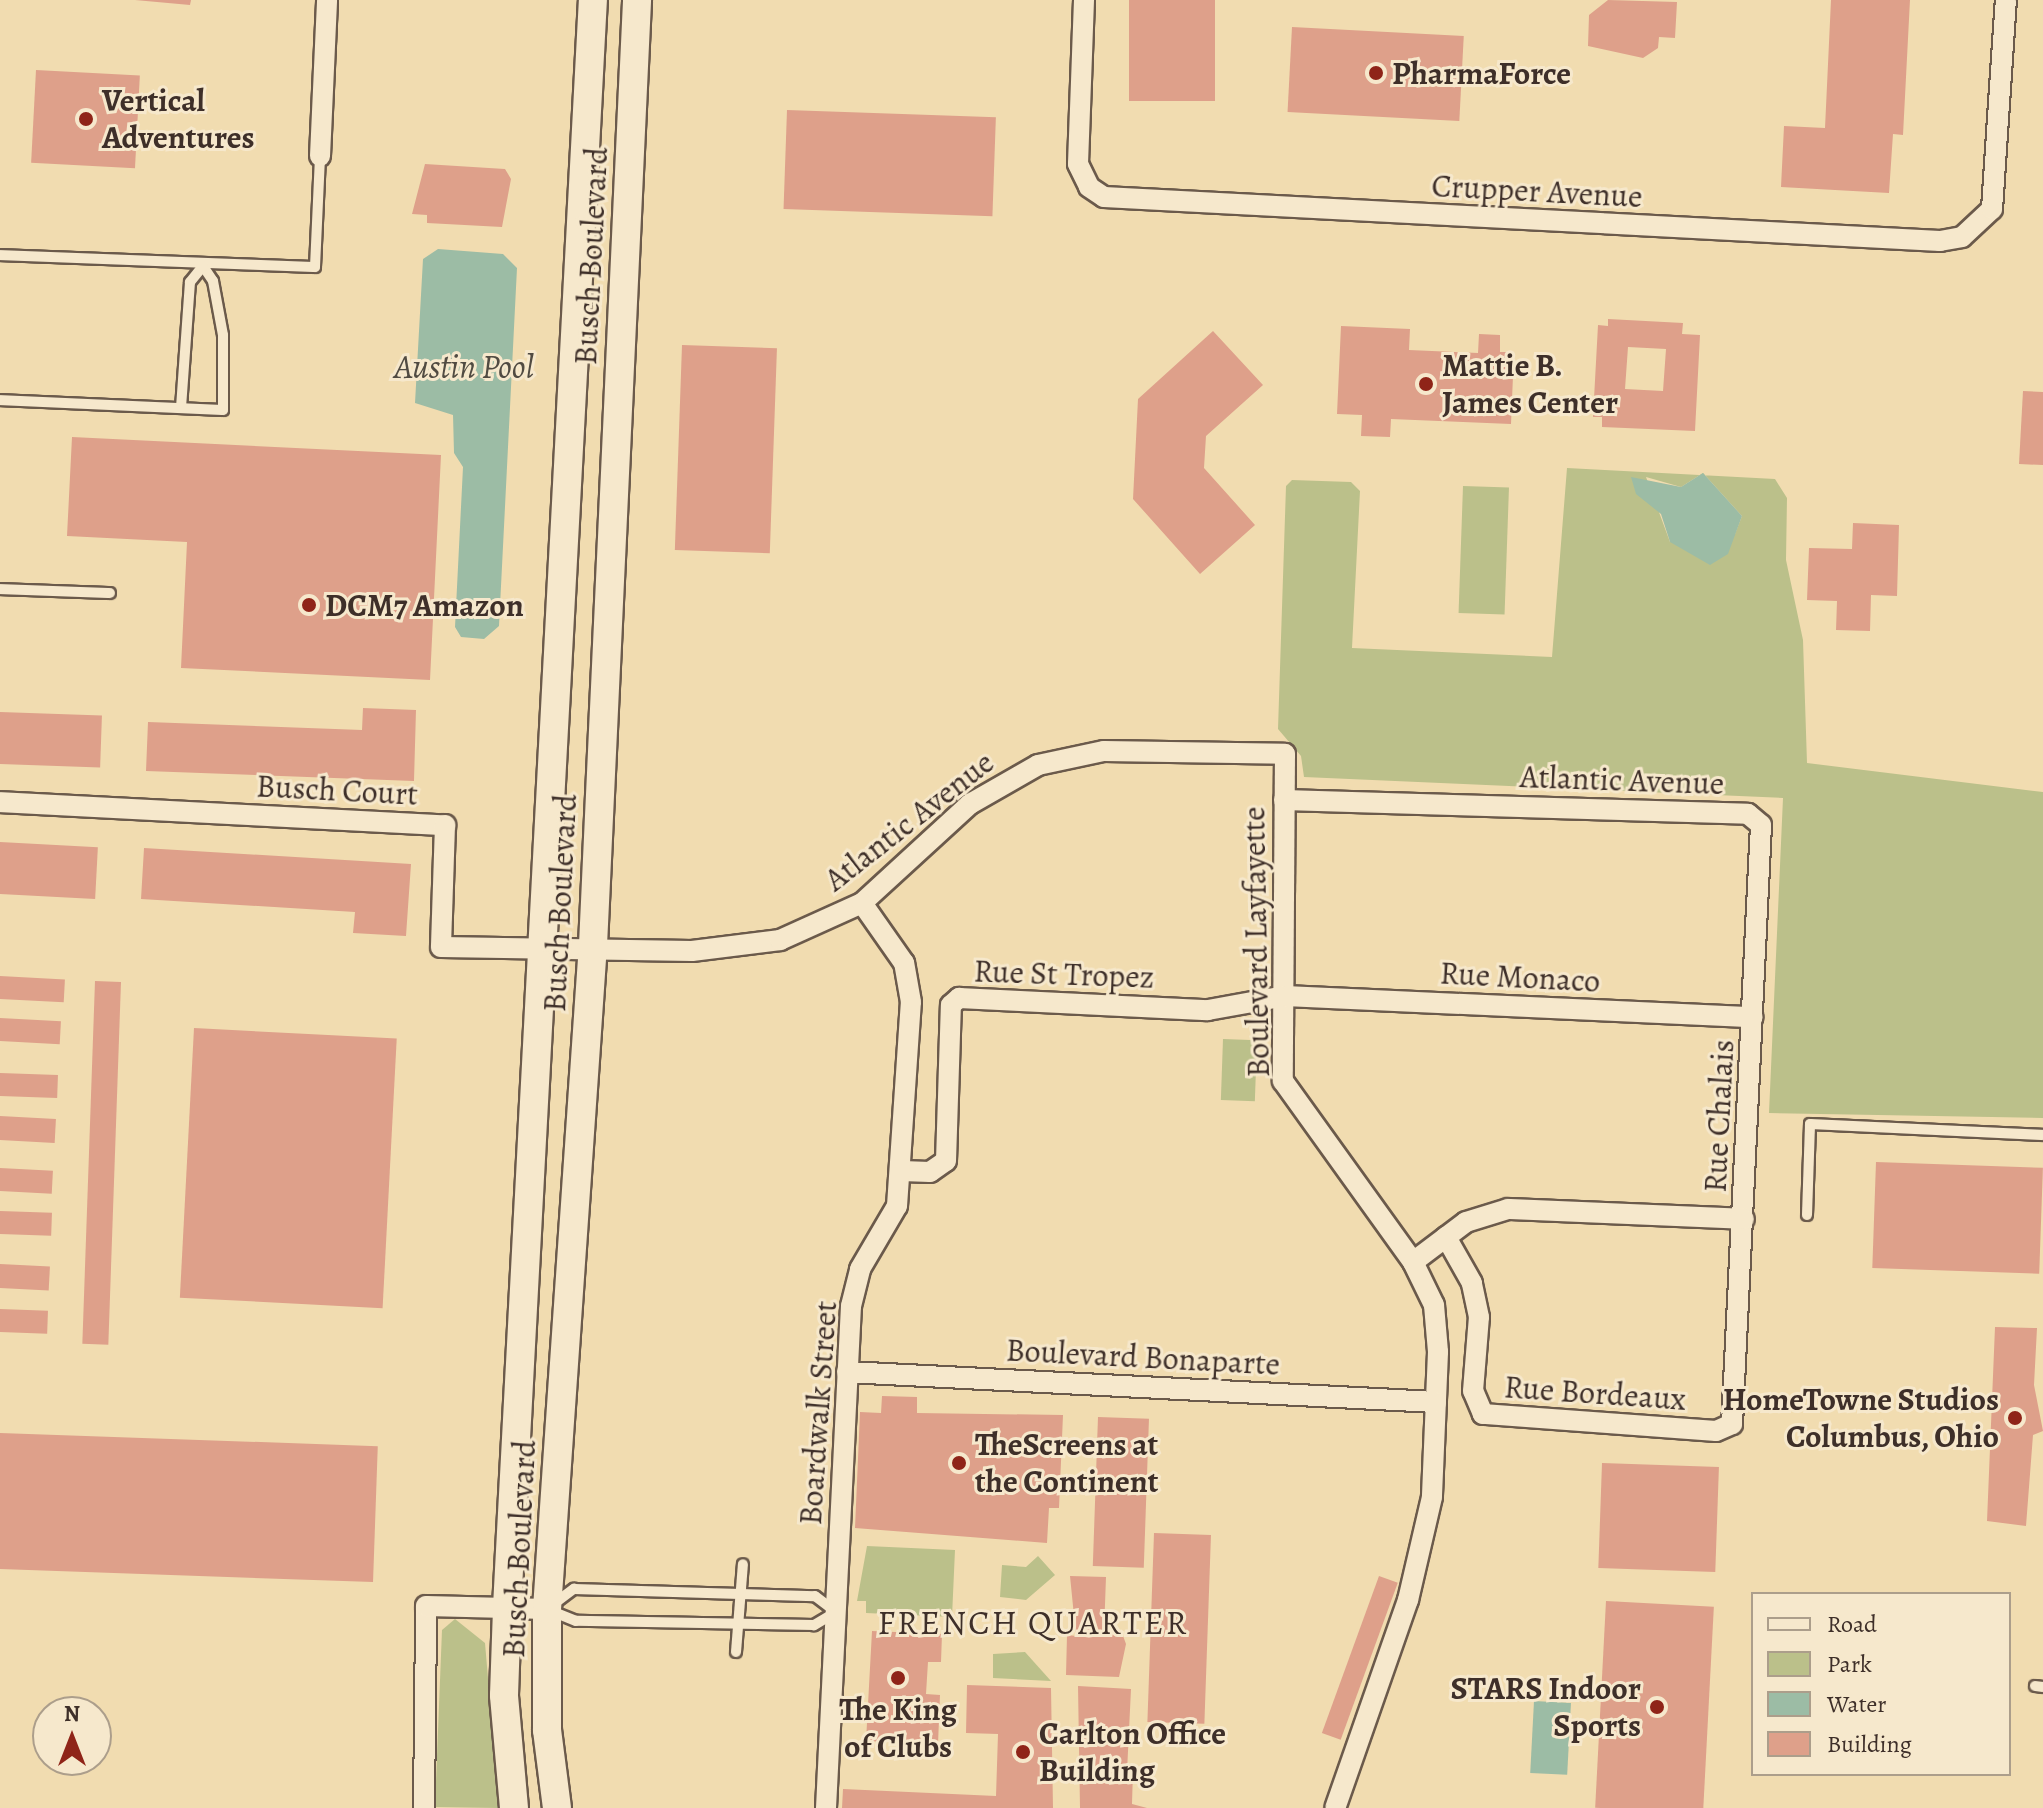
<!DOCTYPE html>
<html>
<head>
<meta charset="utf-8">
<style>
  body { margin:0 }
  #map { position:relative; width:2043px; height:1808px; overflow:hidden; background:#f1dcb0; font-family:Alegreya,serif }
  div>[style] { position:absolute }
  [style*='--x'] { left:calc(var(--x)*1px); top:calc(var(--y)*1px); width:calc(var(--w)*1px); rotate:calc(var(--a)*1deg) }
  .green>* { inset:0; background:#bbc08a; transform-origin:0 0 }
  .water>* { inset:0; background:#9cbca5; transform-origin:0 0 }
  .building>* { inset:0; background:#dea08a; transform-origin:0 0 }
  .roads { filter:drop-shadow(2px 0 #6b5a4b) drop-shadow(-2px 0 #6b5a4b) drop-shadow(0 2px #6b5a4b) drop-shadow(0 -2px #6b5a4b) }
  .service>* { height:10px; margin:-5px; padding:0 5px; transform-origin:5px; border-radius:5px; background:#f6e8cc }
  .minor>* { height:20px; margin:-10px; padding:0 10px; transform-origin:10px; border-radius:10px; background:#f6e8cc }
  .secondary>* { height:28px; margin:-14px; padding:0 14px; transform-origin:14px; border-radius:14px; background:#f6e8cc }
  .dots>* { width:22px; height:22px; translate:-50% -50%; box-sizing:border-box; border:4px solid #f6e8cc; border-radius:50% }
  span { translate:-50% -50%; white-space:nowrap; text-align:center; line-height:1.15; -webkit-text-stroke:6px #f6e8cc; paint-order:stroke }
  .poi-label { font-size:32px; color:#3e2f29; font-weight:700 }
  .left { translate:0 -50%; text-align:left }
  .right { translate:-100% -50%; text-align:right }
  .street-label { font-size:32px; color:#3e2f29 }
  .water-label { font-size:34px; color:#514b42; font-style:italic }
  .neighbourhood-label { font-size:34px; color:#3e2f29; letter-spacing:2px }
  .legend { position:absolute; left:1751px; top:1592px; width:260px; height:184px; box-sizing:border-box; background:#f6e8cc; border:2px solid #ac9e8b; margin:0; padding:10px 14px; list-style:none; font-size:24px; color:#3e2f29 }
  .legend li { display:flex; align-items:center; gap:16px; height:40px }
  .legend b { width:40px; border:2px solid #ac9e8b }
  .north { position:absolute; left:32px; top:1696px; width:80px; height:80px; box-sizing:border-box; background:#f6e8cc; border:2px solid #ac9e8b; border-radius:50%; rotate:0deg; font-size:22px; font-weight:700; line-height:32px; text-align:center; color:#3e2f29 }
  .north::after { content:''; display:block; margin:auto; width:28px; height:36px; background:#8f2418; clip-path:polygon(50% 0,100% 100%,50% 72%,0 100%) }
</style>
</head>
<body>
<div id="map">
  <div class="green">
    <i style="clip-path:polygon(evenodd,1567px 468px,1775px 479px,1787px 498px,1786px 560px,1803px 640px,1807px 763px,2043px 792px,2043px 1118px,1769px 1113px,1783px 798px,1304px 777px,1301px 756px,1278px 729px,1286px 486px,1292px 480px,1351px 482px,1360px 491px,1352px 648px,1552px 657px,1567px 468px,1703px 473px,1742px 516px,1735px 534px,1670px 542px,1646px 477px,1681px 487px,1703px 473px)"></i>
    <i style="left:1463px;top:486px;width:46px;height:127px;rotate:2deg"></i>
    <i style="left:1223px;top:1039px;width:34px;height:61px;rotate:2deg"></i>
    <i style="clip-path:polygon(867px 1546px,955px 1550px,952px 1617px,866px 1613px,866px 1601px,857px 1601px)"></i>
    <i style="clip-path:polygon(1038px 1556px,1055px 1575px,1026px 1600px,1000px 1597px,1002px 1565px,1026px 1567px)"></i>
    <i style="clip-path:polygon(455px 1619px,485px 1643px,499px 1808px,435px 1807px,442px 1630px)"></i>
    <i style="clip-path:polygon(1025px 1652px,1051px 1681px,993px 1678px,993px 1654px)"></i>
  </div>
  <div class="water">
    <i style="clip-path:polygon(438px 249px,503px 254px,517px 268px,499px 626px,484px 639px,461px 637px,455px 627px,463px 467px,454px 453px,453px 415px,415px 403px,423px 259px)"></i>
    <i style="clip-path:polygon(1703px 473px,1742px 516px,1728px 554px,1710px 565px,1670px 542px,1661px 514px,1636px 494px,1631px 477px,1681px 487px)"></i>
    <i style="left:1534px;top:1701px;width:37px;height:72px;rotate:3deg"></i>
  </div>
  <div class="building">
    <i style="clip-path:polygon(135px 0,191px 0,190px 5px)"></i>
    <i style="left:1129px;top:0;width:86px;height:101px"></i>
    <i style="clip-path:polygon(1608px 0,1677px 2px,1675px 38px,1659px 37px,1658px 48px,1643px 58px,1588px 46px,1589px 15px)"></i>
    <i style="clip-path:polygon(1831px 0,1910px 0,1903px 135px,1893px 134px,1889px 193px,1781px 187px,1784px 126px,1825px 128px)"></i>
    <i style="left:1292px;top:27px;width:172px;height:85px;rotate:3deg"></i>
    <i style="left:36px;top:70px;width:104px;height:93px;rotate:3deg"></i>
    <i style="left:787px;top:110px;width:209px;height:99px;rotate:2deg"></i>
    <i style="clip-path:polygon(425px 164px,505px 169px,511px 179px,502px 227px,427px 223px,427px 215px,412px 214px)"></i>
    <i style="clip-path:polygon(evenodd,1608px 319px,1683px 323px,1682px 334px,1700px 335px,1695px 431px,1602px 427px,1602px 417px,1593px 417px,1598px 325px,1608px 326px,1608px 319px,1628px 347px,1666px 349px,1663px 391px,1625px 389px,1628px 347px)"></i>
    <i style="clip-path:polygon(1341px 326px,1410px 329px,1409px 350px,1478px 353px,1479px 334px,1500px 335px,1500px 352px,1514px 352px,1511px 424px,1391px 419px,1390px 437px,1361px 436px,1362px 415px,1337px 414px)"></i>
    <i style="clip-path:polygon(1213px 331px,1263px 385px,1206px 436px,1204px 468px,1255px 525px,1200px 574px,1133px 499px,1138px 399px)"></i>
    <i style="left:682px;top:345px;width:95px;height:205px;rotate:2deg"></i>
    <i style="clip-path:polygon(2023px 391px,2043px 392px,2043px 465px,2019px 464px)"></i>
    <i style="clip-path:polygon(72px 437px,441px 455px,430px 680px,181px 668px,187px 542px,67px 536px)"></i>
    <i style="clip-path:polygon(1853px 523px,1899px 525px,1897px 596px,1871px 595px,1870px 631px,1836px 630px,1837px 601px,1807px 600px,1809px 548px,1852px 549px)"></i>
    <i style="clip-path:polygon(363px 708px,416px 710px,414px 781px,146px 771px,148px 722px,362px 730px)"></i>
    <i style="left:0;top:712px;width:102px;height:52px;rotate:2deg"></i>
    <i style="left:0;top:842px;width:98px;height:52px;rotate:3deg"></i>
    <i style="clip-path:polygon(144px 848px,411px 864px,406px 936px,353px 933px,355px 912px,141px 899px)"></i>
    <i style="left:0;top:976px;width:65px;height:23px;rotate:3deg"></i>
    <i style="left:95px;top:981px;width:26px;height:363px;rotate:2deg"></i>
    <i style="left:0;top:1018px;width:61px;height:23px;rotate:3deg"></i>
    <i style="left:194px;top:1028px;width:203px;height:270px;rotate:3deg"></i>
    <i style="left:0;top:1073px;width:58px;height:23px;rotate:2deg"></i>
    <i style="left:0;top:1116px;width:56px;height:24px;rotate:3deg"></i>
    <i style="left:1876px;top:1162px;width:167px;height:106px;rotate:2deg"></i>
    <i style="left:0;top:1168px;width:53px;height:23px;rotate:3deg"></i>
    <i style="left:0;top:1211px;width:52px;height:23px;rotate:2deg"></i>
    <i style="left:0;top:1264px;width:50px;height:24px;rotate:3deg"></i>
    <i style="left:0;top:1309px;width:48px;height:23px;rotate:2deg"></i>
    <i style="clip-path:polygon(1995px 1327px,2037px 1328px,2034px 1385px,2043px 1431px,2033px 1435px,2026px 1526px,1987px 1521px)"></i>
    <i style="clip-path:polygon(882px 1396px,917px 1397px,917px 1413px,1063px 1415px,1059px 1508px,1049px 1508px,1047px 1543px,855px 1528px,860px 1412px,881px 1413px)"></i>
    <i style="left:1098px;top:1417px;width:51px;height:149px;rotate:2deg"></i>
    <i style="left:0;top:1433px;width:378px;height:136px;rotate:2deg"></i>
    <i style="left:1602px;top:1463px;width:117px;height:105px;rotate:2deg"></i>
    <i style="left:1154px;top:1533px;width:57px;height:189px;rotate:2deg"></i>
    <i style="clip-path:polygon(1070px 1576px,1106px 1577px,1104px 1632px,1122px 1633px,1126px 1644px,1119px 1677px,1066px 1675px,1067px 1635px,1076px 1636px)"></i>
    <i style="left:1379px;top:1576px;width:20px;height:167px;rotate:20deg"></i>
    <i style="left:1606px;top:1601px;width:108px;height:207px;rotate:3deg"></i>
    <i style="clip-path:polygon(872px 1631px,942px 1634px,941px 1662px,928px 1662px,926px 1694px,940px 1695px,938px 1744px,866px 1741px)"></i>
    <i style="clip-path:polygon(967px 1685px,1051px 1688px,1053px 1808px,842px 1808px,843px 1789px,996px 1796px,998px 1734px,966px 1733px)"></i>
    <i style="clip-path:polygon(1078px 1686px,1131px 1689px,1127px 1772px,1133px 1771px,1132px 1804px,1147px 1808px,1080px 1808px)"></i>
  </div>
  <div class="roads">
    <div class="service">
      <i style="--x:0;--y:255;--w:315;--a:2.2"></i>
      <i style="--x:315;--y:267;--w:111;--a:-87.4"></i>
      <i style="--x:0;--y:400;--w:223;--a:2.6"></i>
      <i style="--x:223;--y:410;--w:75;--a:-90"></i>
      <i style="--x:223;--y:335;--w:55;--a:-100.5"></i>
      <i style="--x:213;--y:281;--w:18;--a:-124"></i>
      <i style="--x:203;--y:266;--w:21;--a:129"></i>
      <i style="--x:190;--y:282;--w:125;--a:94.1"></i>
      <i style="--x:0;--y:589;--w:110;--a:2.1"></i>
      <i style="--x:1807;--y:1215;--w:91;--a:-88.1"></i>
      <i style="--x:1810;--y:1124;--w:233;--a:2.7"></i>
      <i style="--x:574;--y:1589;--w:241;--a:1.7"></i>
      <i style="--x:815;--y:1596;--w:26;--a:37"></i>
      <i style="--x:836;--y:1612;--w:26;--a:149"></i>
      <i style="--x:814;--y:1625;--w:238;--a:-179"></i>
      <i style="--x:576;--y:1621;--w:31;--a:-158"></i>
      <i style="--x:547;--y:1609;--w:34;--a:-37"></i>
      <i style="--x:736;--y:1652;--w:88;--a:-85.5"></i>
      <i style="--x:2035;--y:1686;--w:8;--a:7"></i>
    </div>
    <div class="minor">
      <i style="--x:1084;--y:0;--w:164;--a:92.1"></i>
      <i style="--x:1078;--y:164;--w:25;--a:64"></i>
      <i style="--x:1089;--y:187;--w:18;--a:34"></i>
      <i style="--x:1104;--y:197;--w:837;--a:3.01"></i>
      <i style="--x:1940;--y:241;--w:22;--a:-10"></i>
      <i style="--x:1962;--y:237;--w:41;--a:-43"></i>
      <i style="--x:1992;--y:209;--w:209;--a:-86.2"></i>
      <i style="--x:320;--y:156;--w:156;--a:-87.4"></i>
      <i style="--x:1284;--y:800;--w:464;--a:1.7"></i>
      <i style="--x:1748;--y:814;--w:17;--a:40"></i>
      <i style="--x:1761;--y:825;--w:600;--a:92.77"></i>
      <i style="--x:1732;--y:1424;--w:17;--a:156"></i>
      <i style="--x:1716;--y:1431;--w:234;--a:-175.8"></i>
      <i style="--x:1483;--y:1414;--w:25;--a:-113"></i>
      <i style="--x:1473;--y:1391;--w:74;--a:-85.4"></i>
      <i style="--x:1479;--y:1317;--w:35;--a:-102"></i>
      <i style="--x:1472;--y:1283;--w:53;--a:-119.5"></i>
      <i style="--x:0;--y:802;--w:446;--a:3"></i>
      <i style="--x:445;--y:825;--w:122;--a:91.9"></i>
      <i style="--x:441;--y:947;--w:251;--a:0.9"></i>
      <i style="--x:692;--y:951;--w:89;--a:-7.1"></i>
      <i style="--x:780;--y:940;--w:90;--a:-24.3"></i>
      <i style="--x:862;--y:903;--w:147;--a:-42.5"></i>
      <i style="--x:970;--y:804;--w:78;--a:-29.8"></i>
      <i style="--x:1038;--y:765;--w:67;--a:-12"></i>
      <i style="--x:1104;--y:751;--w:181;--a:0.9"></i>
      <i style="--x:1285;--y:754;--w:327;--a:90.4"></i>
      <i style="--x:1283;--y:1081;--w:223;--a:54.3"></i>
      <i style="--x:1413;--y:1262;--w:48;--a:64"></i>
      <i style="--x:1434;--y:1305;--w:47;--a:85.1"></i>
      <i style="--x:1438;--y:1352;--w:145;--a:92.4"></i>
      <i style="--x:1432;--y:1497;--w:106;--a:103.1"></i>
      <i style="--x:1408;--y:1600;--w:220;--a:109.3"></i>
      <i style="--x:902;--y:1171;--w:28;--a:2"></i>
      <i style="--x:930;--y:1172;--w:19;--a:-35"></i>
      <i style="--x:946;--y:1161;--w:156;--a:-88.2"></i>
      <i style="--x:951;--y:1005;--w:11;--a:-41"></i>
      <i style="--x:959;--y:998;--w:249;--a:2.8"></i>
      <i style="--x:1208;--y:1010;--w:78;--a:-10.3"></i>
      <i style="--x:1285;--y:996;--w:468;--a:2.6"></i>
      <i style="--x:1413;--y:1262;--w:66;--a:-37"></i>
      <i style="--x:1466;--y:1222;--w:44;--a:-17.2"></i>
      <i style="--x:1508;--y:1209;--w:236;--a:2.4"></i>
      <i style="--x:847;--y:1372;--w:590;--a:2.92"></i>
      <i style="--x:424;--y:1808;--w:202;--a:-89.4"></i>
      <i style="--x:426;--y:1606;--w:121;--a:1.4"></i>
      <i style="--x:826;--y:1808;--w:503;--a:-87.15"></i>
      <i style="--x:851;--y:1306;--w:38;--a:-76"></i>
      <i style="--x:860;--y:1269;--w:73;--a:-59.6"></i>
      <i style="--x:897;--y:1206;--w:204;--a:-86.1"></i>
      <i style="--x:911;--y:1002;--w:40;--a:-100"></i>
      <i style="--x:904;--y:963;--w:73;--a:-125"></i>
    </div>
    <div class="secondary">
      <i style="--x:514;--y:1808;--w:113;--a:-95.1"></i>
      <i style="--x:504;--y:1695;--w:88;--a:-88"></i>
      <i style="--x:507;--y:1607;--w:1609;--a:-86.94"></i>
      <i style="--x:557;--y:1808;--w:79;--a:-97.3"></i>
      <i style="--x:547;--y:1730;--w:121;--a:-90"></i>
      <i style="--x:547;--y:1609;--w:666;--a:-86.04"></i>
      <i style="--x:593;--y:945;--w:946;--a:-87.33"></i>
    </div>
  </div>
  <div class="dots">
    <i style="left:1376px;top:73px;background:#8f2418"></i>
    <i style="left:86px;top:119px;background:#8f2418"></i>
    <i style="left:1426px;top:384px;background:#8f2418"></i>
    <i style="left:309px;top:605px;background:#8f2418"></i>
    <i style="left:2015px;top:1418px;background:#8f2418"></i>
    <i style="left:959px;top:1463px;background:#8f2418"></i>
    <i style="left:898px;top:1678px;background:#8f2418"></i>
    <i style="left:1657px;top:1707px;background:#8f2418"></i>
    <i style="left:1023px;top:1752px;background:#8f2418"></i>
  </div>
  <div class="poi-label">
    <span class="left" style="left:1392px;top:73px">PharmaForce</span>
    <span class="left" style="left:102px;top:119px">Vertical<br>Adventures</span>
    <span class="left" style="left:1442px;top:384px">Mattie B.<br>James Center</span>
    <span class="left" style="left:325px;top:605px">DCM7 Amazon</span>
    <span class="right" style="left:1999px;top:1418px">HomeTowne Studios<br>Columbus, Ohio</span>
    <span class="left" style="left:975px;top:1463px">TheScreens at<br>the Continent</span>
    <span class="right" style="left:1641px;top:1707px">STARS Indoor<br>Sports</span>
    <span style="left:898px;top:1728px">The King<br>of Clubs</span>
    <span class="left" style="left:1039px;top:1752px">Carlton Office<br>Building</span>
  </div>
  <div class="street-label">
    <span style="left:1537px;top:191px;rotate:3deg">Crupper Avenue</span>
    <span style="left:591px;top:256px;rotate:-87deg">Busch Boulevard</span>
    <span style="left:1622px;top:780px;rotate:2deg">Atlantic Avenue</span>
    <span style="left:337px;top:790px;rotate:3deg">Busch Court</span>
    <span style="left:909px;top:821px;rotate:-38deg">Atlantic Avenue</span>
    <span style="left:560px;top:903px;rotate:-87deg">Busch Boulevard</span>
    <span style="left:1256px;top:942px;rotate:-91deg">Boulevard Layfayette</span>
    <span style="left:1064px;top:974px;rotate:2deg">Rue St Tropez</span>
    <span style="left:1520px;top:977px;rotate:3deg">Rue Monaco</span>
    <span style="left:1719px;top:1116px;rotate:-87deg">Rue Chalais</span>
    <span style="left:1143px;top:1357px;rotate:3deg">Boulevard Bonaparte</span>
    <span style="left:1595px;top:1393px;rotate:4deg">Rue Bordeaux</span>
    <span style="left:818px;top:1413px;rotate:-86deg">Boardwalk Street</span>
    <span style="left:519px;top:1549px;rotate:-87deg">Busch Boulevard</span>
  </div>
  <div class="water-label">
    <span style="left:464px;top:367px">Austin Pool</span>
  </div>
  <div class="neighbourhood-label">
    <span style="left:1033px;top:1623px">FRENCH QUARTER</span>
  </div>
  <ul class="legend">
  <li><b style="height:10px;background:#f6e8cc"></b>Road</li>
  <li><b style="height:22px;background:#bbc08a"></b>Park</li>
  <li><b style="height:22px;background:#9cbca5"></b>Water</li>
  <li><b style="height:22px;background:#dea08a"></b>Building</li>
  </ul>
  <div class="north">N</div>
</div>
</body>
</html>
